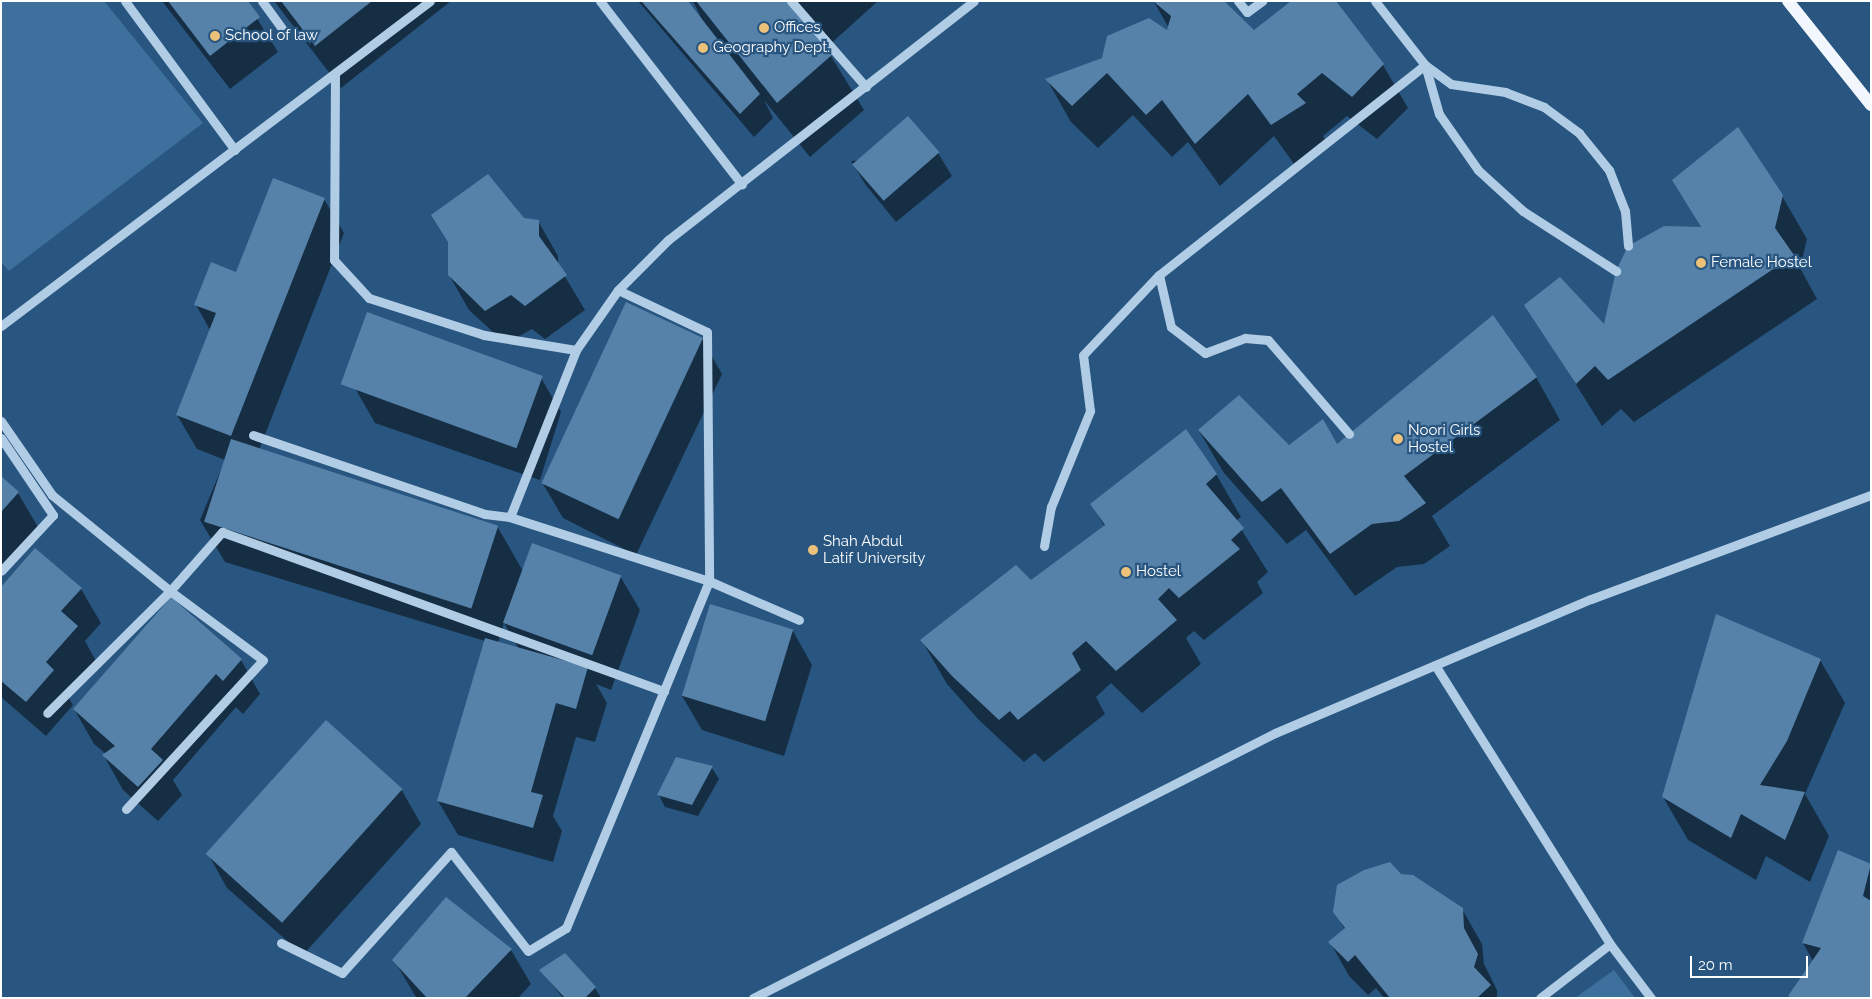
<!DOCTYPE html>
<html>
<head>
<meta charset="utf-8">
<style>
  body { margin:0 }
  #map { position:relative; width:1872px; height:999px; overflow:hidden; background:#295680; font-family:Raleway,sans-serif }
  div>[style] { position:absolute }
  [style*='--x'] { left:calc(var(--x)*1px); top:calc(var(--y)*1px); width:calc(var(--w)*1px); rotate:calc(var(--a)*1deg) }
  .green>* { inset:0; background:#3e709d }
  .shadow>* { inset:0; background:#0007 }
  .building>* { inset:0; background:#5682aa; transform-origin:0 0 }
  .minor>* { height:9px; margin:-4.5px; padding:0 4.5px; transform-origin:4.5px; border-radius:4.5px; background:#b1cde5 }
  .major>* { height:12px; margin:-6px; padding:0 6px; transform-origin:6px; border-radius:6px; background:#f2f7fd }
  .dots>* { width:14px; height:14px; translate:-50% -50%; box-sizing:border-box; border:2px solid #295680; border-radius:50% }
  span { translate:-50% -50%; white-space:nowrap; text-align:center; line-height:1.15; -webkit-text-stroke:4.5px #295680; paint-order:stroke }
  .poi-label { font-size:15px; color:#fff }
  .left { translate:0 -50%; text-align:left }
  .frame { position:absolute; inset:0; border:2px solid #fff; pointer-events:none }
  .scale { position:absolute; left:1690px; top:956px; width:118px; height:22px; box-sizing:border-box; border:2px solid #fff; border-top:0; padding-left:6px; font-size:15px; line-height:18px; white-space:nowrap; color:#fff; -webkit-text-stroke:4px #295680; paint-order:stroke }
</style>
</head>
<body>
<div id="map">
  <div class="green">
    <i style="clip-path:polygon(1px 1px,104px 1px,203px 123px,9px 271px,1px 262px)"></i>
    <i style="clip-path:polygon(1614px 970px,1635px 998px,1575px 998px)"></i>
  </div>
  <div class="shadow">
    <i style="clip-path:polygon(162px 1px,246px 1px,278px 52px,230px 89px)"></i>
    <i style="clip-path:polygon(274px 1px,451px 1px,341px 88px)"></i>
    <i style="clip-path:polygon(638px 1px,691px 1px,688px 4px,704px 24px,693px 1px,878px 1px,826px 48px,864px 110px,810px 157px,764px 100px,773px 118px,754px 137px)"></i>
    <i style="clip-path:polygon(1154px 2px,1383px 65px,1408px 108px,1377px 139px,1347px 116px,1323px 136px,1329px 147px,1297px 168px,1274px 136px,1220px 186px,1188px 142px,1172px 157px,1133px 115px,1098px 148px,1071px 122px,1047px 80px,1168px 32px,1169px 28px)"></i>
    <i style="clip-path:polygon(938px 153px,952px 176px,896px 222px,865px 184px,851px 161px)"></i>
    <i style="clip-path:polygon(1674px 181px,1782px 196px,1807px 239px,1800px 268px,1817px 299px,1634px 422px,1621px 409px,1602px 426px,1526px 305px,1605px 326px,1702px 229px)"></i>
    <i style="clip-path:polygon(evenodd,324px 199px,344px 233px,259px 450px,497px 526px,523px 571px,620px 576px,640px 610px,611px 690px,596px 684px,607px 703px,595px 742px,576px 737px,553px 816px,562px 831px,553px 862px,458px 835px,438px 801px,485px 641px,225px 562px,200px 520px,225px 460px,197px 449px,177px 415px,210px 330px,196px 305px,324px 199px,504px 623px,519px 649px,498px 643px,504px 623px)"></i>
    <i style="clip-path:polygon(523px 219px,538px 221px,558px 256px,558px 265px,585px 310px,545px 339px,532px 329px,506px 344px,469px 310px,449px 275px,449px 244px)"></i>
    <i style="clip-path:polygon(702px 339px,722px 374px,636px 555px,563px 518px,543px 484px)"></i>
    <i style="clip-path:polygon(1536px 377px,1560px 420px,1432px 516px,1450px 546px,1424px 564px,1397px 567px,1355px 596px,1306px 530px,1287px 544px,1224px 473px,1199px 431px,1289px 446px,1337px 446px)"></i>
    <i style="clip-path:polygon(541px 378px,561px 412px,540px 480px,375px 423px,355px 388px)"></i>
    <i style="clip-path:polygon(1216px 474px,1241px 517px,1236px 521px,1268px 572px,1257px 582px,1263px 593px,1204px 640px,1194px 631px,1186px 638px,1201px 664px,1142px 713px,1111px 683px,1096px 697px,1105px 714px,1044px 762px,1035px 753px,1024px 762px,978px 719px,947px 684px,922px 641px,1031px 582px,1105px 527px,1091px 504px)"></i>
    <i style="clip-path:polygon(1px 478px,18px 493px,38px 527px,1px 567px)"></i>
    <i style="clip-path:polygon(1px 589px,81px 589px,101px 623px,85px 641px,96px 661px,67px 695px,73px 705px,46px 736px,1px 697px)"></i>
    <i style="clip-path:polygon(793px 631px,812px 665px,784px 756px,702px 730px,682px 696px)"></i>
    <i style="clip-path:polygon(241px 660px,260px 694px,243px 714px,236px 707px,173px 780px,182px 795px,158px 821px,123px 790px,104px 756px,106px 754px,94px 744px,74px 709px)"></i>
    <i style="clip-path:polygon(1820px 660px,1845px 703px,1805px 794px,1829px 836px,1810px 882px,1766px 856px,1756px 880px,1688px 840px,1663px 797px)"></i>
    <i style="clip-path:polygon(712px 768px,719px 779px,698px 816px,665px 807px,659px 795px)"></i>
    <i style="clip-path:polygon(401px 789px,421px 824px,303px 955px,227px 888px,208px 854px)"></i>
    <i style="clip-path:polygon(1839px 852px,1871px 865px,1871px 998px,1790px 998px,1813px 961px,1803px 943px)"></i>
    <i style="clip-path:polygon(1400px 875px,1462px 909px,1482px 944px,1484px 964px,1497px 990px,1497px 998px,1384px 998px,1376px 988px,1368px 995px,1349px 976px,1330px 942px,1345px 930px,1335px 912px)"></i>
    <i style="clip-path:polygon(446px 899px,511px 950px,531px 984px,518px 998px,417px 998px,414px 994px,394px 960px)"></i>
    <i style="clip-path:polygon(541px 970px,595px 988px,601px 998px,563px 998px)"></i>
  </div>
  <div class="building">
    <i style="clip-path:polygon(168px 1px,248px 1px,260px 17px,210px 56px)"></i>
    <i style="clip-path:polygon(281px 1px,372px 1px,315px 46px)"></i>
    <i style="clip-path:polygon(641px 1px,688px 1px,760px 94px,740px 114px)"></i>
    <i style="clip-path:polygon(696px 1px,791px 1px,833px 54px,777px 103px)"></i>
    <i style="clip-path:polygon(1153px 1px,1224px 1px,1254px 30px,1291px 1px,1336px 1px,1384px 64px,1352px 97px,1322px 73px,1297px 94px,1306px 103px,1271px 125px,1248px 94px,1195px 144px,1162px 100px,1146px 115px,1107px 73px,1072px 106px,1045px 79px,1102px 58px,1107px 36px,1149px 18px,1167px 30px,1171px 16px)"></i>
    <i style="left:908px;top:116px;width:48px;height:74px;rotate:49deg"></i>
    <i style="clip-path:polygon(1738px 127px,1783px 195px,1775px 228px,1794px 255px,1608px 380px,1595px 366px,1576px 384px,1524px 305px,1560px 277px,1604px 324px,1616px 271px,1628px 246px,1664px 226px,1701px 227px,1672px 180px)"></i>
    <i style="clip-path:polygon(488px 174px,524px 218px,539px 220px,539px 236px,567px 275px,525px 306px,511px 295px,485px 311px,448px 275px,448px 242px,431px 215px)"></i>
    <i style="clip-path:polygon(273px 178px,325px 198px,231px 436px,176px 415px,216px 313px,194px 305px,211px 262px,236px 272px)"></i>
    <i style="left:626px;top:302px;width:85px;height:200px;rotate:25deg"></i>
    <i style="left:367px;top:312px;width:187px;height:77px;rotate:20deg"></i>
    <i style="clip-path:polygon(1493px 315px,1537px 377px,1404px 476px,1426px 503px,1399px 521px,1372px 524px,1330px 554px,1281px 488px,1262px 502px,1198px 430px,1239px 395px,1289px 445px,1323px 419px,1337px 444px)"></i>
    <i style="clip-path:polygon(1186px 429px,1217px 474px,1206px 484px,1244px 528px,1231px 540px,1240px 549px,1179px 598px,1169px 588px,1158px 599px,1177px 620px,1116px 671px,1086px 641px,1072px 653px,1081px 670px,1018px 720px,1010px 711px,999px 720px,952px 676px,920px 640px,1016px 565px,1031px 580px,1105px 525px,1090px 504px)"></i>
    <i style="left:231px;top:439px;width:281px;height:87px;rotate:18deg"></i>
    <i style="clip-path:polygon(1px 476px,19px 492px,1px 512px)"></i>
    <i style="left:532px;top:543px;width:95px;height:85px;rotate:20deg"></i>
    <i style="clip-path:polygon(35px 548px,82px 588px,61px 611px,78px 626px,46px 662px,54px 670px,26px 702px,1px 681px,1px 587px)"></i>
    <i style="clip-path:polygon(171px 597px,242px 659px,223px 681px,216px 674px,151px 749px,163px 760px,138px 787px,102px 755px,115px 746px,73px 709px)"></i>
    <i style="left:710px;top:604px;width:87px;height:96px;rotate:17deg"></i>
    <i style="clip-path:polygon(1716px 614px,1821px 659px,1787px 741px,1760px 785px,1805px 792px,1785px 840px,1741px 814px,1731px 838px,1662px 797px)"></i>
    <i style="clip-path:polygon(485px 638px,588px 667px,576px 709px,556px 703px,531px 792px,543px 795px,533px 828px,437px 801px)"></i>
    <i style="left:326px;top:720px;width:103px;height:180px;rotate:42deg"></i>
    <i style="clip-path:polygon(676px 757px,713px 766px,692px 805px,657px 795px)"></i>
    <i style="clip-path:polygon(1838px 850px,1871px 864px,1863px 896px,1871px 901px,1871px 998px,1792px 998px,1788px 996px,1821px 948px,1802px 943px)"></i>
    <i style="clip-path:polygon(1390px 862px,1401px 874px,1413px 875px,1463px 908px,1464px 928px,1478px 954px,1474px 967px,1491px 985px,1477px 998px,1390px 998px,1355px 955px,1348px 962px,1328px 942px,1345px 928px,1333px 912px,1337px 885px,1364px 870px)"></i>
    <i style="clip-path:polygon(446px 897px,512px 949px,465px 998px,427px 998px,392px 960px)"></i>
    <i style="clip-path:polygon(565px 953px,596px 987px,585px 998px,565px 998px,539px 970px)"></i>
  </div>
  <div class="minor">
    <i style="--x:125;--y:1;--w:185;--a:53.6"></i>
    <i style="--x:262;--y:1;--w:37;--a:54"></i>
    <i style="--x:600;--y:1;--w:232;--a:52.3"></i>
    <i style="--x:791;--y:1;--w:114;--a:48.9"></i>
    <i style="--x:1238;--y:1;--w:14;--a:51"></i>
    <i style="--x:1247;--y:12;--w:19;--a:-36"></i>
    <i style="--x:1425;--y:65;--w:32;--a:36"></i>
    <i style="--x:1451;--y:84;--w:55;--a:8.4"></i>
    <i style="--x:1505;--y:92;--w:42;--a:21"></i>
    <i style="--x:1544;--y:107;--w:44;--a:36.6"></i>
    <i style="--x:1579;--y:133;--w:48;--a:51"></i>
    <i style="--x:1609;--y:170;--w:44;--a:68.7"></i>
    <i style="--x:1625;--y:211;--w:35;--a:85"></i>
    <i style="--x:1425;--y:65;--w:51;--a:74.1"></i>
    <i style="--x:1439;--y:114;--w:68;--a:55.1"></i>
    <i style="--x:1478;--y:170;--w:61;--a:42.3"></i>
    <i style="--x:1523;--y:211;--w:111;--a:32.8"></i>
    <i style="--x:335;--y:74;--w:186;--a:90.3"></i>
    <i style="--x:334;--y:260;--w:52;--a:47.4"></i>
    <i style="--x:369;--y:298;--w:121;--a:17.8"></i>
    <i style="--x:484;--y:335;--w:93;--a:9.3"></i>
    <i style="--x:576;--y:350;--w:73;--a:-55"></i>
    <i style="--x:618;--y:290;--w:71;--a:-45"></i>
    <i style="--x:668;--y:240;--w:388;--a:-38"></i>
    <i style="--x:1159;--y:275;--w:53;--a:77"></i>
    <i style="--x:1171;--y:327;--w:43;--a:37.4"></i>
    <i style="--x:1205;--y:353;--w:43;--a:-20.6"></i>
    <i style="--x:1245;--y:338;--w:23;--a:5"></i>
    <i style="--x:1268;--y:340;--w:124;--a:49.2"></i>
    <i style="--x:618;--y:290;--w:98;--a:25.3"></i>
    <i style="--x:707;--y:332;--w:249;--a:89.5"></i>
    <i style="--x:709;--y:581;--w:98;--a:23.4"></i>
    <i style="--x:1;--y:326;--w:538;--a:-37.15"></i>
    <i style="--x:1;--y:421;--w:90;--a:55.4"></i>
    <i style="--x:52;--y:495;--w:152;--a:39.1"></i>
    <i style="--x:170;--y:591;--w:173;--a:135.2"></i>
    <i style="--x:253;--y:435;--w:245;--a:18.8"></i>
    <i style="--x:485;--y:514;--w:25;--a:7"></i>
    <i style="--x:1;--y:438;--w:93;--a:56"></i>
    <i style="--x:53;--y:515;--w:76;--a:132.9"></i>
    <i style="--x:1044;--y:546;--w:40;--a:-80"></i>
    <i style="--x:1051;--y:507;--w:104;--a:-67.9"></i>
    <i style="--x:1090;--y:411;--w:56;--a:-97.1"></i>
    <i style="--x:1083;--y:355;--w:110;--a:-46.5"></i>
    <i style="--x:1159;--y:275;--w:339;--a:-38.3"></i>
    <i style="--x:1425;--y:65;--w:81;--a:-128"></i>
    <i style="--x:1435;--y:665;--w:329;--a:57.9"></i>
    <i style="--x:1610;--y:944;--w:88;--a:142.4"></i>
    <i style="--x:126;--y:809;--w:202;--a:-47.4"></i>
    <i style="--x:263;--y:660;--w:116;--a:-143.4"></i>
    <i style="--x:170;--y:591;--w:79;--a:-48.6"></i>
    <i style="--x:222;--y:532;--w:470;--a:19.8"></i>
    <i style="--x:281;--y:943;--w:68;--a:26.2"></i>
    <i style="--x:342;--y:973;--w:163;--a:-48"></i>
    <i style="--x:451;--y:852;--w:125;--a:52.1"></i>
    <i style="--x:528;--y:951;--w:44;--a:-31.2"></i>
    <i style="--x:566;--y:928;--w:375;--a:-67.6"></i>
    <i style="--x:709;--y:581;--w:209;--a:-162.2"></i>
    <i style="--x:510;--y:517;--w:180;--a:-68.4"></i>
    <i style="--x:1610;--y:944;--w:68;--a:52.8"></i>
    <i style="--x:753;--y:998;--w:585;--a:-26.92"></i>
    <i style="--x:1275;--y:733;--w:343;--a:-23"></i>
    <i style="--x:1591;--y:599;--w:299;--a:-20.4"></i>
  </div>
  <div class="major">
    <i style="--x:1788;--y:1;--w:133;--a:51.4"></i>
  </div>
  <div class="dots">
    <i style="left:764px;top:28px;background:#ecc179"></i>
    <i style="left:215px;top:36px;background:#ecc179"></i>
    <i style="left:703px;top:48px;background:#ecc179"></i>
    <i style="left:1701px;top:263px;background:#ecc179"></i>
    <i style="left:1398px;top:439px;background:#ecc179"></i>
    <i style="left:813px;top:550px;background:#ecc179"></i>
    <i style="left:1126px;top:572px;background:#ecc179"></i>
  </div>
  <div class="poi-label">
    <span class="left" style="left:774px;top:28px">Offices</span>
    <span class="left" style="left:225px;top:36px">School of law</span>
    <span class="left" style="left:713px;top:48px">Geography Dept.</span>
    <span class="left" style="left:1711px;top:263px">Female Hostel</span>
    <span class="left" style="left:1408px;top:439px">Noori Girls<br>Hostel</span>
    <span class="left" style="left:823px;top:550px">Shah Abdul<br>Latif University</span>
    <span class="left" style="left:1136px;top:572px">Hostel</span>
  </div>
  <div class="frame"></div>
  <div class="scale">20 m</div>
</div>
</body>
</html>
